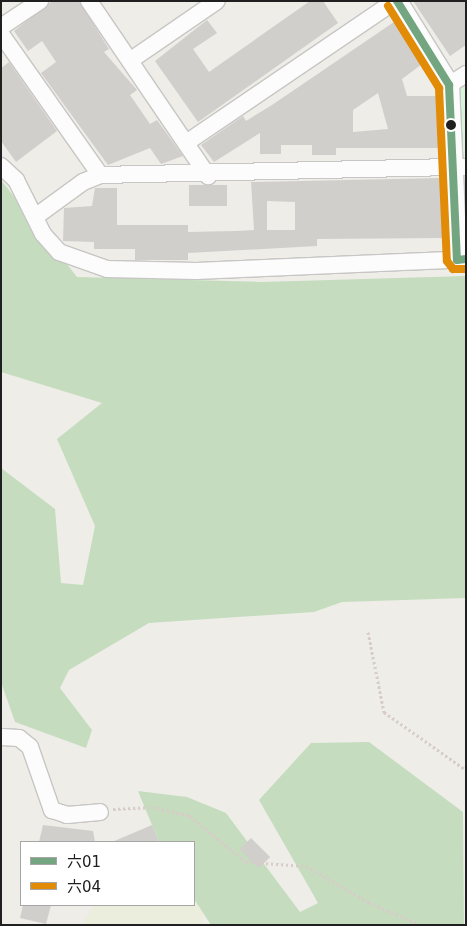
<!DOCTYPE html>
<html>
<head>
<meta charset="utf-8">
<style>
  body { margin:0 }
  #map { position:relative; width:467px; height:926px; overflow:hidden; background:#eeede8; font-family:"DejaVu Sans","Noto Sans JP",sans-serif }
  div>[style] { position:absolute }
  [style*='--x'] { left:calc(var(--x)*1px); top:calc(var(--y)*1px); width:calc(var(--w)*1px); rotate:calc(var(--a)*1deg) }
  .farmland>* { inset:0; background:#ebeedc }
  .forest>* { inset:0; background:#c5ddbe }
  .park>* { inset:0; background:#d7f4db }
  .building>* { inset:0; background:#d0cfcb; transform-origin:0 0 }
  .path>* { height:3px; margin-top:-1.5px; transform-origin:0; background:repeating-linear-gradient(90deg,#d7ccc8 0 2.5px,transparent 0 5px) }
  .roads { filter:drop-shadow(1px 0 #c7c6c4) drop-shadow(-1px 0 #c7c6c4) drop-shadow(0 1px #c7c6c4) drop-shadow(0 -1px #c7c6c4) }
  .minor>* { height:16px; margin:-8px; padding:0 8px; transform-origin:8px; border-radius:8px; background:#fcfcfc }
  .tertiary>* { height:20px; margin:-10px; padding:0 10px; transform-origin:10px; border-radius:10px; background:#fcfcfc }
  .bus-1>* { height:8px; margin:-4px; padding:0 4px; transform-origin:4px; border-radius:4px; background:#73a680 }
  .bus-2>* { height:8px; margin:-4px; padding:0 4px; transform-origin:4px; border-radius:4px; background:#e18b06 }
  .dots>* { width:14px; height:14px; translate:-50% -50%; box-sizing:border-box; border:2px solid #fff; border-radius:50% }
  span { translate:-50% -50%; white-space:nowrap; text-align:center; line-height:1.15; -webkit-text-stroke:4.5px #fff; paint-order:stroke }
  .frame { position:absolute; inset:0; border:2px solid #202020; pointer-events:none }
  .legend { position:absolute; left:20px; top:841px; width:175px; height:65px; box-sizing:border-box; background:#fff; border:1px solid #a6a6a6; margin:0; padding:6px 9px; list-style:none; font-size:15px; color:#202020 }
  .legend li { display:flex; align-items:center; gap:10px; height:25px }
  .legend b { width:25px; border:1px solid #a6a6a6 }
</style>
</head>
<body>
<div id="map">
  <div class="farmland">
    <i style="clip-path:polygon(199px 867px,203px 925px,81px 925px,94px 905px,194px 905px,194px 868px)"></i>
  </div>
  <div class="forest">
    <i style="clip-path:polygon(1px 180px,77px 277px,262px 282px,466px 276px,466px 598px,342px 602px,314px 612px,149px 623px,69px 670px,60px 688px,92px 730px,86px 748px,15px 722px,1px 682px,1px 468px,55px 509px,61px 583px,83px 585px,95px 526px,57px 439px,102px 403px,1px 372px)"></i>
    <i style="clip-path:polygon(369px 742px,463px 812px,464px 925px,211px 925px,194px 899px,194px 842px,159px 842px,138px 791px,187px 797px,226px 813px,300px 912px,318px 903px,259px 800px,311px 743px)"></i>
  </div>
  <div class="park">
    <i style="clip-path:polygon(466px 83px,466px 158px,460px 158px,458px 88px)"></i>
  </div>
  <div class="building">
    <i style="clip-path:polygon(52px 1px,79px 1px,109px 49px,104px 52px,137px 90px,130px 95px,150px 124px,157px 120px,183px 156px,161px 164px,150px 148px,108px 165px,41px 73px,56px 62px,42px 41px,28px 51px,14px 31px)"></i>
    <i style="clip-path:polygon(310px 1px,323px 1px,338px 23px,198px 122px,155px 61px,207px 20px,217px 33px,193px 49px,209px 72px)"></i>
    <i style="clip-path:polygon(413px 1px,466px 1px,466px 45px,450px 56px)"></i>
    <i style="clip-path:polygon(evenodd,394px 22px,422px 64px,402px 79px,407px 96px,438px 96px,440px 148px,336px 148px,336px 155px,312px 155px,312px 145px,281px 145px,281px 154px,260px 154px,260px 133px,214px 162px,201px 145px,243px 116px,246px 121px,272px 105px,394px 22px,378px 93px,388px 129px,353px 132px,353px 110px,378px 93px)"></i>
    <i style="clip-path:polygon(9px 62px,57px 131px,16px 162px,1px 141px,1px 68px)"></i>
    <i style="clip-path:polygon(evenodd,441px 178px,444px 238px,317px 239px,317px 246px,188px 253px,188px 260px,135px 260px,135px 249px,94px 249px,94px 242px,63px 241px,64px 208px,92px 206px,95px 188px,117px 188px,117px 225px,188px 225px,188px 232px,236px 231px,254px 230px,251px 182px,441px 178px,267px 201px,295px 202px,295px 230px,267px 230px,267px 201px)"></i>
    <i style="left:227px;top:185px;width:21px;height:38px;rotate:90deg"></i>
    <i style="clip-path:polygon(43px 825px,93px 831px,95px 842px,39px 842px)"></i>
    <i style="clip-path:polygon(152px 825px,159px 842px,112px 842px)"></i>
    <i style="left:251px;top:838px;width:27px;height:16px;rotate:45deg"></i>
    <i style="clip-path:polygon(23px 905px,51px 905px,46px 924px,20px 918px)"></i>
  </div>
  <div class="path">
    <i style="--x:368;--y:632;--w:82;--a:78.7"></i>
    <i style="--x:384;--y:712;--w:100;--a:35.3"></i>
    <i style="--x:113;--y:809;--w:39;--a:-3"></i>
    <i style="--x:152;--y:807;--w:39;--a:13"></i>
    <i style="--x:190;--y:816;--w:72;--a:39.4"></i>
    <i style="--x:246;--y:862;--w:60;--a:3.8"></i>
    <i style="--x:306;--y:866;--w:72;--a:30.1"></i>
    <i style="--x:368;--y:902;--w:58;--a:23.5"></i>
  </div>
  <div class="roads">
    <div class="minor">
      <i style="--x:89;--y:1;--w:212;--a:55.8"></i>
      <i style="--x:1;--y:27;--w:47;--a:-33.7"></i>
      <i style="--x:1;--y:34;--w:172;--a:54.9"></i>
      <i style="--x:131;--y:60;--w:104;--a:-34.5"></i>
      <i style="--x:449;--y:85;--w:20;--a:-33"></i>
      <i style="--x:186;--y:143;--w:253;--a:-34.2"></i>
      <i style="--x:1;--y:166;--w:21;--a:43"></i>
      <i style="--x:16;--y:180;--w:60;--a:63.4"></i>
      <i style="--x:43;--y:234;--w:24;--a:48"></i>
      <i style="--x:59;--y:252;--w:51;--a:19.5"></i>
      <i style="--x:107;--y:269;--w:89;--a:1.3"></i>
      <i style="--x:196;--y:271;--w:270;--a:-2.5"></i>
      <i style="--x:35;--y:217;--w:59;--a:-36.1"></i>
      <i style="--x:83;--y:182;--w:18;--a:-22"></i>
      <i style="--x:100;--y:175;--w:366;--a:-1.3"></i>
      <i style="--x:1;--y:737;--w:18;--a:3"></i>
      <i style="--x:19;--y:738;--w:14;--a:39"></i>
      <i style="--x:30;--y:747;--w:67;--a:70.8"></i>
      <i style="--x:52;--y:810;--w:16;--a:18"></i>
      <i style="--x:67;--y:815;--w:33;--a:-5"></i>
    </div>
    <div class="tertiary">
      <i style="--x:397;--y:1;--w:99;--a:58.2"></i>
      <i style="--x:449;--y:85;--w:175;--a:87.4"></i>
    </div>
  </div>
  <div class="bus-1">
    <i style="--x:397;--y:1;--w:99;--a:58.2"></i>
    <i style="--x:449;--y:85;--w:175;--a:87.4"></i>
    <i style="--x:457;--y:260;--w:9;--a:-6"></i>
  </div>
  <div class="bus-2">
    <i style="--x:388;--y:6;--w:97;--a:58.1"></i>
    <i style="--x:439;--y:88;--w:173;--a:87.4"></i>
    <i style="--x:447;--y:261;--w:10;--a:53"></i>
    <i style="--x:453;--y:269;--w:13;--a:0"></i>
  </div>
  <div class="dots">
    <i style="left:451px;top:125px;background:#202020"></i>
  </div>
  <div class="frame"></div>
  <ul class="legend">
  <li><b style="height:6px;background:#73a680"></b>六01</li>
  <li><b style="height:6px;background:#e18b06"></b>六04</li>
  </ul>
</div>
</body>
</html>
